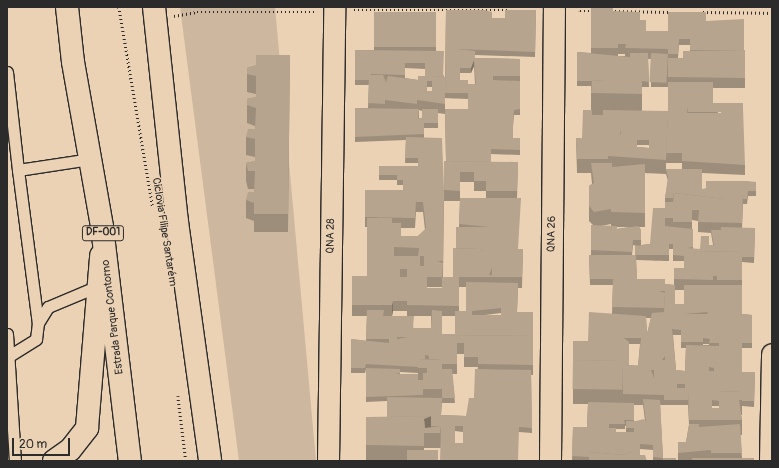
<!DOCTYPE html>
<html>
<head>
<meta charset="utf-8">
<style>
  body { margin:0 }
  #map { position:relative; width:779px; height:468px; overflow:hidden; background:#ecd2b4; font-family:Pangolin,sans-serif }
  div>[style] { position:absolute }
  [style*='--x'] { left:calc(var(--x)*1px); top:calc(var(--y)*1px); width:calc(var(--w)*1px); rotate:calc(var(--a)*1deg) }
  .green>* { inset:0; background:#cdb79e }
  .path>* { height:2.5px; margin-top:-1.25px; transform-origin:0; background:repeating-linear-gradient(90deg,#2b2b2b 0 1px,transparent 0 4px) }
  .roads { filter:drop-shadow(1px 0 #2b2b2b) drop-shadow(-1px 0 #2b2b2b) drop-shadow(0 1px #2b2b2b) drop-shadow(0 -1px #2b2b2b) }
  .lane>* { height:11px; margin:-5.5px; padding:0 5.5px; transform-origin:5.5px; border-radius:5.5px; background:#ecd2b4 }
  .street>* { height:21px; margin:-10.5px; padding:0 10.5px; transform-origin:10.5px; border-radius:10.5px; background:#ecd2b4 }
  .secondary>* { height:22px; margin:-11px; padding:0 11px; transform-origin:11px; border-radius:11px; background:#ecd2b4 }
  .highway>* { height:22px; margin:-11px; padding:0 11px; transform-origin:11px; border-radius:11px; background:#ecd2b4 }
  .wall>* { inset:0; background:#9d8d7b }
  .shaded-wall>* { inset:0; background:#7f7364 }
  .building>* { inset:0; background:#b6a48f; transform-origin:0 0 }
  span { translate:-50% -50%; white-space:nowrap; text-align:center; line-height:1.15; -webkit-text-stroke:3px #ecd2b4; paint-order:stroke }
  .shield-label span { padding:1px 3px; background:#ecd2b4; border:1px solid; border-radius:3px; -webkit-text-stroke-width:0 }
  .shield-label { font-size:10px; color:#2b2b2b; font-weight:700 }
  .street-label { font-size:11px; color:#2b2b2b }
  .frame { position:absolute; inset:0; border:8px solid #2b2b2b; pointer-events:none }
  .scale { position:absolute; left:12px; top:438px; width:58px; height:18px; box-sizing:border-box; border:2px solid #2b2b2b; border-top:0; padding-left:5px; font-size:12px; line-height:14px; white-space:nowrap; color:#2b2b2b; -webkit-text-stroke:3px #ecd2b4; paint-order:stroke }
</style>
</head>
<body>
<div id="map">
  <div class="green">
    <i style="clip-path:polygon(180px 7px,275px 7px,316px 461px,239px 461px)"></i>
  </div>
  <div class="path">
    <i style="--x:119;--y:7;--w:203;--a:80.4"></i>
    <i style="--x:580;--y:7;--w:4;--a:90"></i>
    <i style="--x:580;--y:11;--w:14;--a:0"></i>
    <i style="--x:354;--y:10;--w:153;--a:0"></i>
    <i style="--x:611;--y:11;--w:59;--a:1"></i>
    <i style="--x:703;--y:12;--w:69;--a:0.8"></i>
    <i style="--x:174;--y:16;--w:23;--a:-10"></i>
    <i style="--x:197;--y:12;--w:118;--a:0"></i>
    <i style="--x:178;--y:396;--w:65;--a:83"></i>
  </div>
  <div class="roads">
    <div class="lane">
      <i style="--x:7;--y:72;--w:99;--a:83.6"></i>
      <i style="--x:18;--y:170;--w:74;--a:-8.6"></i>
      <i style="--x:18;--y:170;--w:154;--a:82.6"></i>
      <i style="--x:7;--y:334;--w:127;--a:86.4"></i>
      <i style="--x:9;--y:356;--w:32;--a:-32"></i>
      <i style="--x:36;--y:339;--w:16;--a:-83"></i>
      <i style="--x:38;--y:323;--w:19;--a:-58"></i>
      <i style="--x:48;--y:307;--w:54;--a:-22.8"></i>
    </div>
    <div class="street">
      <i style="--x:328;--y:461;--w:454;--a:-89.2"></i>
      <i style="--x:550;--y:461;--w:454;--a:-89.5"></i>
      <i style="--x:770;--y:461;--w:107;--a:-88.9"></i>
    </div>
    <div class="secondary">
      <i style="--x:54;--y:461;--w:19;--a:-35"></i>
      <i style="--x:70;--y:450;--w:28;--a:-52"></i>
      <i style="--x:87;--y:428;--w:173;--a:-85.3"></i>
    </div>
    <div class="highway">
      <i style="--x:67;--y:7;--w:55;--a:83.8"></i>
      <i style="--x:73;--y:62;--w:168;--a:80"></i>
      <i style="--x:102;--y:227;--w:236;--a:83.2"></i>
      <i style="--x:154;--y:7;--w:216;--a:83.9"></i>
      <i style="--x:177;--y:222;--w:241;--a:82.1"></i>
    </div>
  </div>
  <div class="wall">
    <i style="clip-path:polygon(evenodd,591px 7px,614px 11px,640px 20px,646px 31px,668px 31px,706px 21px,744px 50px,745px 50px,745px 88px,713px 88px,713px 103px,745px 165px,745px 175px,702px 173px,702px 189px,756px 182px,756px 196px,748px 196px,747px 204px,743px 204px,742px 228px,755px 228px,754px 263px,742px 262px,742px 314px,752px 315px,752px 348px,742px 348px,742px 372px,755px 372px,754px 407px,742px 406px,742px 415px,741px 415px,742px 420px,742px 435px,740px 435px,742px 458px,754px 461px,678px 461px,678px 442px,686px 442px,689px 425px,688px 405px,660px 405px,663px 458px,676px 461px,653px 461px,653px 450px,640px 449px,640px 455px,647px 461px,572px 461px,573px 427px,587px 427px,588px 404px,573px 404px,573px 341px,588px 341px,612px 314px,613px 285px,590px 285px,589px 255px,591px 255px,591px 225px,593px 225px,589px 221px,589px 186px,592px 184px,591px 173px,577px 173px,576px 138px,582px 138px,591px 110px,591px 86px,577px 86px,577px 52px,591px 53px,591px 7px,679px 45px,690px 45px,690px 51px,683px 58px,678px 58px,679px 45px,591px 7px,618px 54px,625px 54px,625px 56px,618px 56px,618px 54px,591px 7px,648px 59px,651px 59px,651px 87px,668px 87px,668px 111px,642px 111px,642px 87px,649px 87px,648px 59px,591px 7px,637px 145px,649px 145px,649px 148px,637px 147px,637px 145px,591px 7px,666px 160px,666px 163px,682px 163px,682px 169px,666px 169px,666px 160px,591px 7px,645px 173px,666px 174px,668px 181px,665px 198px,665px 208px,650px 244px,641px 245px,641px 230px,639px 227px,645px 227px,645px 173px,591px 7px,692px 220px,698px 221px,698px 232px,711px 233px,713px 245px,709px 245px,700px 249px,693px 249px,693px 229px,692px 229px,692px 220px,591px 7px,611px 224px,611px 226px,601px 226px,611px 224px,591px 7px,617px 227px,630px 227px,617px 229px,617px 227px,591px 7px,633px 245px,637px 246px,635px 255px,632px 255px,633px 245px,591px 7px,669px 249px,673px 249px,673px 261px,684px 261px,684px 268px,674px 268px,674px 285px,665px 284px,637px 279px,636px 260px,669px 261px,669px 249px,591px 7px,675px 290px,684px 290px,684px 304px,675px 304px,675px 290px,591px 7px,646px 318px,651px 318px,647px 334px,646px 318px,591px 7px,673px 335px,681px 335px,681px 348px,686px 348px,685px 371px,676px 370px,673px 335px,591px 7px,629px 344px,640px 344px,638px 366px,629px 365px,629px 344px,591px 7px,703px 344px,709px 344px,709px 345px,703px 345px,703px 344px,591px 7px,634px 405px,643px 405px,645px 421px,634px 421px,634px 405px,591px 7px,712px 406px,719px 406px,719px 408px,712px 408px,712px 406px,591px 7px,625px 426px,626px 426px,626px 432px,616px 432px,616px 429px,625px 429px,625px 426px)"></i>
    <i style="clip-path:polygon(evenodd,446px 10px,492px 18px,505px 18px,536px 10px,535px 57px,475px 55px,475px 58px,520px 59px,520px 115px,514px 115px,513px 127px,513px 138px,520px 138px,520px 155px,491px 154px,491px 162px,518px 162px,517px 198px,518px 249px,523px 249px,522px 288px,518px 288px,517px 312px,533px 312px,533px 375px,531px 375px,532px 433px,519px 432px,440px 448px,424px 448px,424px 450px,438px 461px,407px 461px,407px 460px,366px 460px,366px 417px,387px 417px,387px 401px,366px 402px,366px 369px,365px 373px,351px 373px,351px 339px,366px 341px,367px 316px,352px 316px,352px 276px,367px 276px,367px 227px,365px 227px,365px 190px,403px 190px,403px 185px,397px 185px,397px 180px,379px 180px,379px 166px,418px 166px,418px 163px,405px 163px,406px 140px,355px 142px,355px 108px,368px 108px,369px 85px,355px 85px,355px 50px,374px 50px,374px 12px,436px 12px,436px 51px,444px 77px,445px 77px,446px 10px,474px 66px,475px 84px,468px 84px,460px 80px,460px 73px,471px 73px,474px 66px,446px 10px,405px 68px,425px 69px,425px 76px,418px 80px,405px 78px,405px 68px,446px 10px,427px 87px,432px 87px,432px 91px,427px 91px,427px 87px,446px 10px,445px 98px,468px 99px,468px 109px,445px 109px,445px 98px,446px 10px,419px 110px,422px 111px,422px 118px,419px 118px,419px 110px,446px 10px,438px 113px,445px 114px,446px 161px,444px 161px,444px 201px,460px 201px,459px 227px,456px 248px,453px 277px,443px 277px,444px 201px,424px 137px,424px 128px,438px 128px,438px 113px,446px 10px,460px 182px,474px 182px,474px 191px,486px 191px,486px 198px,460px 198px,460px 182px,446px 10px,416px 212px,423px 212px,425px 230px,418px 236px,401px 236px,401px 228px,415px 228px,416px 212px,446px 10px,427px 287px,442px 287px,442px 288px,427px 288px,427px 287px,446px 10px,459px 287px,466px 287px,466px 311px,459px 311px,459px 287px,446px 10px,393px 311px,407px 311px,407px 316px,431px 316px,431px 328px,414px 328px,392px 316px,393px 311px,446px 10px,501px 313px,501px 315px,485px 315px,501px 313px,446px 10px,442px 316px,455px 316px,455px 334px,442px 334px,442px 316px,446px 10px,457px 354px,464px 354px,464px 367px,478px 367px,474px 398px,466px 416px,441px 415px,442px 403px,455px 403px,452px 374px,457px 374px,457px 354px,446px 10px,400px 372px,418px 373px,418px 374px,400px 374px,400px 372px,446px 10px,455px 431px,463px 432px,463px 443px,455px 443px,455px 431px)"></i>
    <i style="clip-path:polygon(290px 55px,288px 232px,254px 232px,254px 221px,246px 218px,246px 200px,254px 192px,254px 189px,248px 189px,246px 181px,246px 163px,255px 161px,255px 157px,246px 155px,246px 137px,255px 129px,255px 126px,247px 123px,247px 99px,256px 97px,256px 94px,247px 92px,247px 68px)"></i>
  </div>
  <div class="shaded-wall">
    <i style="clip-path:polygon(474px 60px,474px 66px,471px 73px,471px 68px)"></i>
    <i style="clip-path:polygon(393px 301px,393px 311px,392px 316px,392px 305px)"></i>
    <i style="clip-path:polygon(431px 416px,431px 431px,426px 433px,424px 419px)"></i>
  </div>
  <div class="building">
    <i style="clip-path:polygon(591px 7px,613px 7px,613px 11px,640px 12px,640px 20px,646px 20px,646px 31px,668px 31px,668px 49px,625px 48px,626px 44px,618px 44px,618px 48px,591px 48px)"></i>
    <i style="clip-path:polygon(evenodd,446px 10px,484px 10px,492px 12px,492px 18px,505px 18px,505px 10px,536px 10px,535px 52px,457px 49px,475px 51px,475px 58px,520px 59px,520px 76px,493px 76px,493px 80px,520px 81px,520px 109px,514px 110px,513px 122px,513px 138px,520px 138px,520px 150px,491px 149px,491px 162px,446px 161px,445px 109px,468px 109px,468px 93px,445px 93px,446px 10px,474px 60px,476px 84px,468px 84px,468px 80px,460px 80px,460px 68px,471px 68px,474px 60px)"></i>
    <i style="left:374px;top:12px;width:62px;height:35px"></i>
    <i style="clip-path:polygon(668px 12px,706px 12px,706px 21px,744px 19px,744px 50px,690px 50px,690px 39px,679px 39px,678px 54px,668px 54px)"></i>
    <i style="clip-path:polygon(355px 50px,444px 51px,443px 77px,432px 76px,432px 81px,427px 81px,427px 76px,425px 76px,425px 63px,405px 63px,405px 75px,371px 74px,371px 75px,369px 75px,369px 80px,355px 80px)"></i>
    <i style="clip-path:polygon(745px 50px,745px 78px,668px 77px,668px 58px,683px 58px,683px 51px)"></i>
    <i style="clip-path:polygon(577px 52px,630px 57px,630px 53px,648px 53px,649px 82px,642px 81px,642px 73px,604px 73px,604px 81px,592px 80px,592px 81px,577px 81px)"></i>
    <i style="left:651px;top:53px;width:17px;height:29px;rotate:3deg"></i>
    <i style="clip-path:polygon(256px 55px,290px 55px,288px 214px,254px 214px,254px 203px,246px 200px,248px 192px,254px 192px,255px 171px,248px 171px,246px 163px,255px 161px,255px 139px,246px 137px,248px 129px,255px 129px,256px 108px,247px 105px,247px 99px,256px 97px,256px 76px,247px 74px,247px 68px,256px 65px)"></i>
    <i style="clip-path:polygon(604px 73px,642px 73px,642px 94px,591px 93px,592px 80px,604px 81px)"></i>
    <i style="clip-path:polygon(369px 75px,383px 75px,386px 82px,388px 76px,418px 80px,418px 76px,427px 76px,427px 91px,432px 91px,432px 76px,445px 77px,445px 104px,417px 100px,417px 104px,385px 100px,385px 104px,368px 103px)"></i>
    <i style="clip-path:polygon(668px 82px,713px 82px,713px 103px,743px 103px,743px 108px,721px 108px,721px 112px,688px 112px,688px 107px,668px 107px)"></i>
    <i style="clip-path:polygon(668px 107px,688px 107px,687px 113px,721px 113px,721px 108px,743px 108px,745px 165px,682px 161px,682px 153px,666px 153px)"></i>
    <i style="clip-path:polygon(355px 108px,419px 109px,418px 118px,422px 118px,422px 109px,438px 109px,438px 123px,424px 123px,424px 134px,355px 137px)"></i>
    <i style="clip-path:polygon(583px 110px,592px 110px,592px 115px,603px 115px,603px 110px,668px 111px,667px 137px,667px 131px,649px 131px,649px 140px,637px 140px,637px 134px,621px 134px,621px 130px,590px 130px,590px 138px,582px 138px)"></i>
    <i style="clip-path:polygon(590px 130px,621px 130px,620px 134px,637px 134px,637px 147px,649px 148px,649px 131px,667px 131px,666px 160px,608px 156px,608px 159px,577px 159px,576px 138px,590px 138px)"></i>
    <i style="clip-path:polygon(406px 137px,442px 138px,444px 190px,403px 190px,403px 180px,397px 180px,397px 175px,379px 175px,379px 166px,418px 166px,418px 158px,405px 158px)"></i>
    <i style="clip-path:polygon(444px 161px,518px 162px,517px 191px,486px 191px,486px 181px,474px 181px,474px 172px,460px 172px,460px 191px,444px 190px)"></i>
    <i style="clip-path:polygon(591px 163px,612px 163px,612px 167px,645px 164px,645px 213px,611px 212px,611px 209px,594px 212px,589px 206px,589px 186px,594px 183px)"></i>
    <i style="clip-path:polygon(666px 169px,702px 169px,702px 189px,706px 189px,706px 181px,747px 181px,756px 182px,756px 191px,748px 191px,747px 199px,743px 199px,743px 194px,724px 194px,724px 199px,674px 193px,673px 198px,665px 198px,668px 177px)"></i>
    <i style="clip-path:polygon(evenodd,365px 190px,444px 190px,443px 261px,437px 261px,443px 263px,442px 277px,427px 277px,427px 288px,442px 288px,442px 277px,453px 277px,453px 248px,480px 249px,483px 252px,483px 249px,523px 249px,522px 277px,459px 277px,459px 306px,407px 305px,407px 301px,393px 301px,392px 305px,352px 305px,352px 276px,367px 276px,367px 218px,392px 218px,392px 223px,401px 223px,401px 236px,418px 236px,426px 228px,423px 202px,416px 202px,415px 218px,365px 217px,365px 190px,394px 247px,419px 248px,418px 256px,424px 256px,424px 266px,420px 266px,420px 256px,394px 256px,394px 247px,365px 190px,492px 268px,492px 275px,489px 275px,492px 268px,365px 190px,400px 269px,407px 269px,407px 277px,400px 277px,400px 269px)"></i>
    <i style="clip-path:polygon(674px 193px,724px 199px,724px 194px,743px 194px,742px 223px,698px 222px,699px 210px,692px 210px,692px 222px,673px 222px,673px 218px,665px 218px,665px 202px,673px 202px)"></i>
    <i style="clip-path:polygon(460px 198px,521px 198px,518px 249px,483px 249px,483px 252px,480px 249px,456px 248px,456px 227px,489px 227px,459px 224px)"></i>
    <i style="clip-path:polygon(653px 208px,665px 208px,665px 226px,693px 229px,693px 247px,688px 248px,700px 249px,701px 236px,709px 236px,709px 245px,714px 245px,711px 230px,721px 230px,721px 227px,755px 228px,754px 257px,742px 257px,742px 252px,695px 251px,694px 255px,684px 255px,684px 256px,673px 255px,673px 244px,669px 244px,669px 255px,636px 255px,637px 279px,590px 279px,589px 255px,635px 255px,635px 246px,650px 244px)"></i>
    <i style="clip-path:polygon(591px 225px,617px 226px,617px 229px,638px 226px,641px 230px,641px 240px,633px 240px,632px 252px,591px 250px)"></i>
    <i style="clip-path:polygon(695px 251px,742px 252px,742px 280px,717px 280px,717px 276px,713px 276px,713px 280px,674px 279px,674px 268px,684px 268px,684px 255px,694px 255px)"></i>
    <i style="clip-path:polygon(613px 279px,665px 279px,665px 291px,659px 291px,665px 293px,664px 308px,612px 307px)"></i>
    <i style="clip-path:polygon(evenodd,466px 282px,518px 283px,517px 312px,533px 312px,533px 340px,533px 336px,442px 335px,442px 362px,442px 360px,429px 359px,429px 356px,425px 355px,425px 359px,418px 359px,418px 367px,366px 364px,365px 368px,351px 368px,351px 339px,389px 343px,389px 339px,366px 339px,367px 310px,384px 310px,383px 316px,414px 316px,413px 328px,431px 328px,432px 310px,442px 311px,442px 334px,455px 334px,455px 311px,466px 311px,466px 282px,501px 308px,501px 315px,472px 315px,472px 311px,501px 308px,466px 282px,397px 337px,408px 337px,397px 339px,397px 337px)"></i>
    <i style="clip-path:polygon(evenodd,665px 284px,675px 285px,675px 304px,684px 304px,684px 285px,742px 285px,742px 314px,752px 315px,752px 343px,742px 343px,742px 372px,755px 372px,754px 401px,742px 401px,742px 392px,719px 391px,719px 401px,712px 400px,712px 391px,688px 391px,688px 400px,664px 400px,664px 366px,638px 366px,641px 338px,624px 338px,629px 342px,629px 365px,623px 365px,623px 368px,623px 361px,573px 360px,573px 341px,588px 341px,589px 312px,646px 316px,647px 334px,652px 313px,664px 312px,665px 284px,708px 312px,707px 314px,684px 314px,708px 312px,665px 284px,672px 329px,681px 330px,681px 342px,703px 342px,703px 338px,710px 339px,709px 343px,719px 343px,719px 346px,686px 345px,685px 371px,676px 370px,672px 329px,665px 284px,665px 356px,665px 360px,662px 360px,665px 356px,665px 284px,709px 367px,714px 368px,714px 371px,709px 371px,709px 367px,665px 284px,677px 384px,685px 384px,685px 388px,677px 388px,677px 384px)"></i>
    <i style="clip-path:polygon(442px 335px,533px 336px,533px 365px,478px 364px,478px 357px,464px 357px,464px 343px,457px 343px,457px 364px,442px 364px)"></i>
    <i style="clip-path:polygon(418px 359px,442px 360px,442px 389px,423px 389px,423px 373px,427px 373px,427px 368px,418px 368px)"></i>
    <i style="left:573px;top:360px;width:50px;height:29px;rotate:1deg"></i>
    <i style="clip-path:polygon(evenodd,623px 365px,664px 366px,664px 395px,623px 394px,623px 365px,651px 370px,654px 370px,654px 378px,651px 370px)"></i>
    <i style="clip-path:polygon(366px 368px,400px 369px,400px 373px,395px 374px,418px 374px,418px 380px,423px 380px,423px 395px,366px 397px)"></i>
    <i style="clip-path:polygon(442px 369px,452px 369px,455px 398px,442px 398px)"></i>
    <i style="clip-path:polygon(evenodd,475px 369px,531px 370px,532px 428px,519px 427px,518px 461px,440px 461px,441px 426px,431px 426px,431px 416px,387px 417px,387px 397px,442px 398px,441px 415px,466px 416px,469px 398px,474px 398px,475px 369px,455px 426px,463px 426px,463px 443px,455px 443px,455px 426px)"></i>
    <i style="clip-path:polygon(688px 391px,712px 391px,712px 408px,719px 408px,719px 391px,742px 392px,742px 400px,739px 400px,742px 420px,689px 420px)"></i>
    <i style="clip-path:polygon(643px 399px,660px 400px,663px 458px,653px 457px,653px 445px,640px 444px,640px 455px,631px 455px,631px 452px,623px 455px,589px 452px,589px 457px,572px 456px,573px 427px,587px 427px,588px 402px,634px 403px,634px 420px,624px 420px,625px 424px,609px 424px,609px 428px,616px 428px,616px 432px,634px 432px,634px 428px,626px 428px,626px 421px,636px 421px,644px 419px,646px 422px)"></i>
    <i style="clip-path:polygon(431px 416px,424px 419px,425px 428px,441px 426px,440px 433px,424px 433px,424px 446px,366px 445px,366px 417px)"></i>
    <i style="clip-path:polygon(689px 424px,699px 424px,699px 427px,740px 424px,742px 453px,711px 453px,711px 450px,678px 453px,678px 442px,686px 442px)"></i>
    <i style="clip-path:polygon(407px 450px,438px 450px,438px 461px,421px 461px,421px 460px,407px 460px)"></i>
    <i style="clip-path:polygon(589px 452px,623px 455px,631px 452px,631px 455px,645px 455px,647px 461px,589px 461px)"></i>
    <i style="left:663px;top:458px;width:13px;height:3px"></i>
    <i style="left:692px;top:458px;width:62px;height:3px"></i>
  </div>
  <div class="shield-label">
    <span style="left:103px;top:233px">DF-001</span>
  </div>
  <div class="street-label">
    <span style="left:164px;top:232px;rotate:81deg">Ciclovia Filipe Santarém</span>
    <span style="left:552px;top:234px;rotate:-89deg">QNA 26</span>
    <span style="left:331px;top:236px;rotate:-89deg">QNA 28</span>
    <span style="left:113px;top:317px;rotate:-97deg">Estrada Parque Contorno</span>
  </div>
  <div class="frame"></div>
  <div class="scale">20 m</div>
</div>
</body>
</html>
